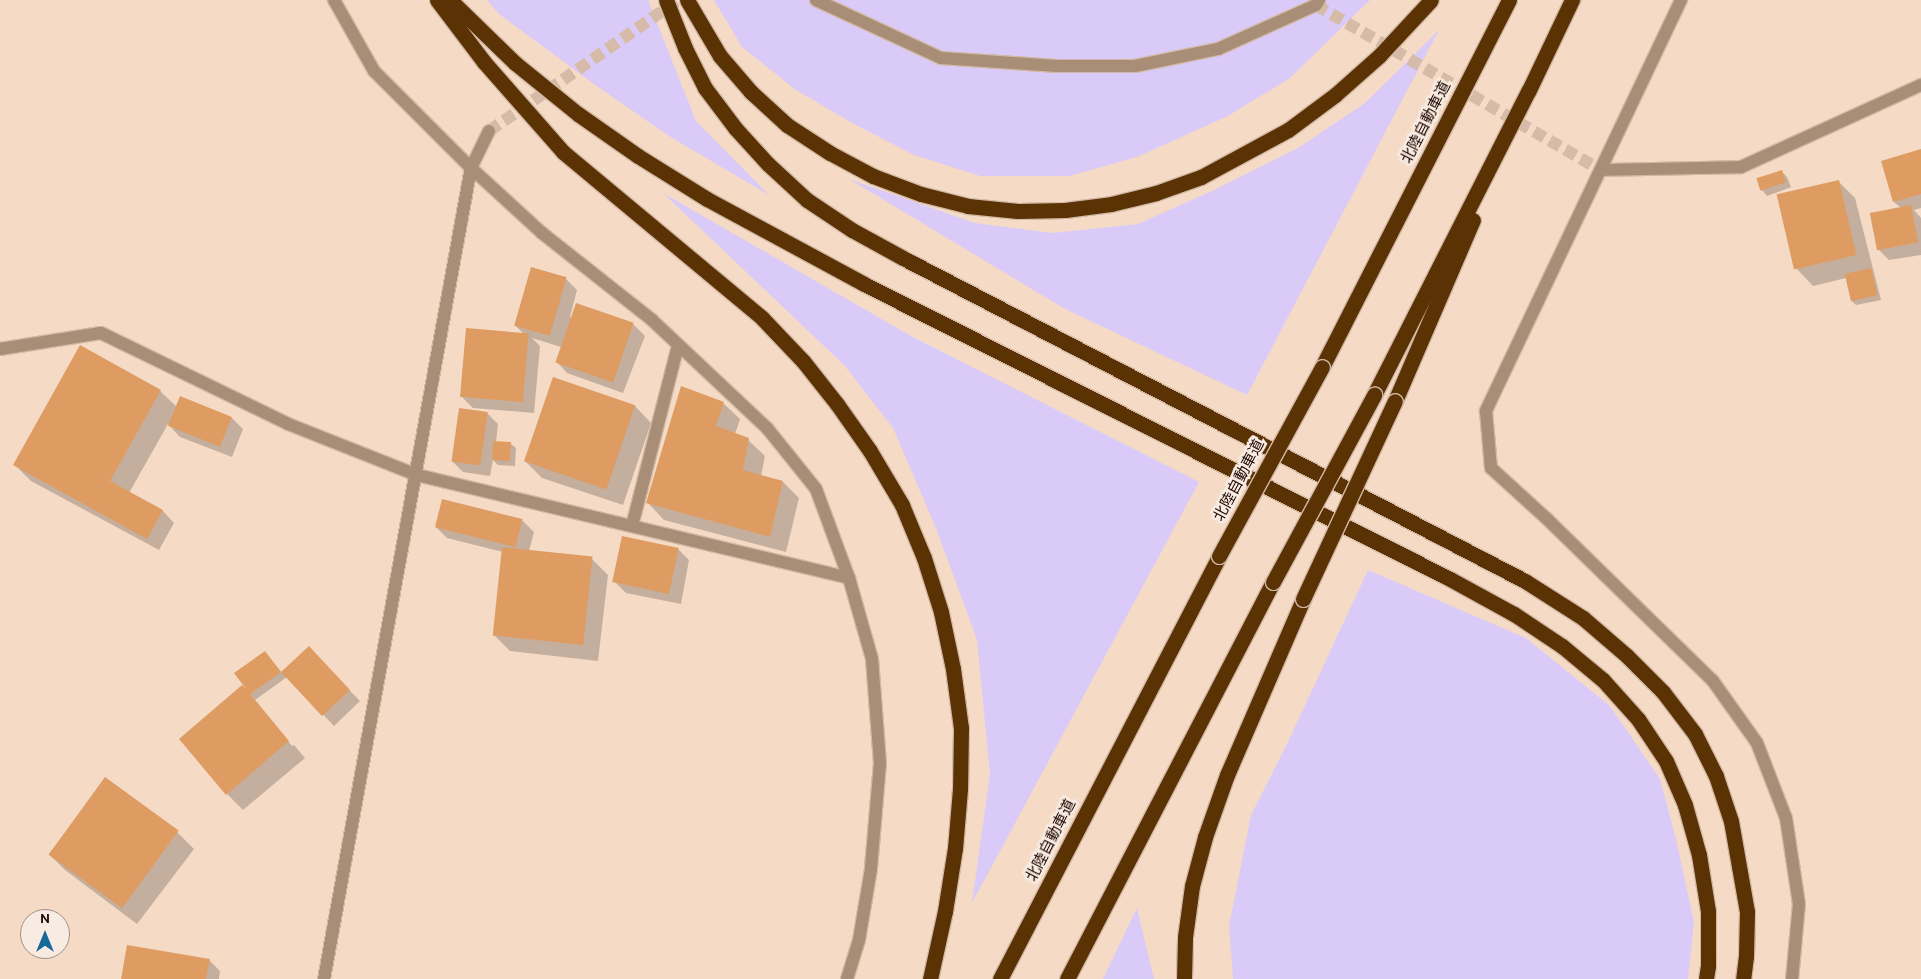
<!DOCTYPE html>
<html>
<head>
<meta charset="utf-8">
<style>
  body { margin:0 }
  #map { position:relative; width:1921px; height:979px; overflow:hidden; background:#f5dbc6; font-family:Overpass,"Noto Sans JP",sans-serif }
  div>[style] { position:absolute }
  [style*='--x'] { left:calc(var(--x)*1px); top:calc(var(--y)*1px); width:calc(var(--w)*1px); rotate:calc(var(--a)*1deg) }
  .green>* { inset:0; background:#dacaf8 }
  .shadow>* { inset:0; background:#0003 }
  .building>* { inset:0; background:#de9c62; transform-origin:0 0 }
  .minor-tunnel>* { height:12px; margin-top:-6px; transform-origin:0; background:repeating-linear-gradient(90deg,#d5bba8 0 12px,transparent 0 18px) }
  .roads { filter:drop-shadow(1px 0 #d2b9a6) drop-shadow(-1px 0 #d2b9a6) drop-shadow(0 1px #d2b9a6) drop-shadow(0 -1px #d2b9a6) }
  .minor>* { height:12px; margin:-6px; padding:0 6px; transform-origin:6px; border-radius:6px; background:#a88d77 }
  .motorway>* { height:15px; margin:-7.5px; padding:0 7.5px; transform-origin:7.5px; border-radius:7.5px; background:#5b3203 }
  .bridges { filter:drop-shadow(1px 0 #d2b9a6) drop-shadow(-1px 0 #d2b9a6) drop-shadow(0 1px #d2b9a6) drop-shadow(0 -1px #d2b9a6) }
  .motorway-bridge>* { height:15px; margin:-7.5px; padding:0 7.5px; transform-origin:7.5px; border-radius:7.5px; background:#5b3203 }
  span { translate:-50% -50%; white-space:nowrap; text-align:center; line-height:1.15; -webkit-text-stroke:5px #f8ebe1; paint-order:stroke }
  .street-label { font-size:15px; color:#1d0700 }
  .north { position:absolute; left:20px; top:909px; width:50px; height:50px; box-sizing:border-box; background:#f8ebe1; border:1px solid #a09087; border-radius:50%; rotate:0deg; font-size:14px; font-weight:700; line-height:20px; text-align:center; color:#1d0700 }
  .north::after { content:''; display:block; margin:auto; width:18px; height:22px; background:#16699a; clip-path:polygon(50% 0,100% 100%,50% 72%,0 100%) }
</style>
</head>
<body>
<div id="map">
  <div class="green">
    <i style="clip-path:polygon(487px 0,648px 0,696px 121px,769px 195px,672px 138px,598px 87px,499px 14px)"></i>
    <i style="clip-path:polygon(714px 0,1370px 0,1290px 78px,1228px 116px,1137px 157px,1069px 176px,980px 176px,914px 155px,854px 124px,796px 90px,742px 47px)"></i>
    <i style="clip-path:polygon(1439px 30px,1247px 395px,1065px 309px,849px 179px,975px 223px,1053px 233px,1138px 224px,1214px 190px,1298px 148px,1365px 103px)"></i>
    <i style="clip-path:polygon(663px 193px,911px 336px,1199px 482px,972px 903px,990px 774px,977px 640px,936px 528px,893px 428px,844px 365px)"></i>
    <i style="clip-path:polygon(1368px 570px,1526px 638px,1610px 706px,1660px 779px,1676px 839px,1694px 922px,1688px 979px,1233px 979px,1229px 926px,1251px 815px,1287px 744px)"></i>
    <i style="clip-path:polygon(1137px 908px,1154px 979px,1103px 979px)"></i>
  </div>
  <div class="shadow">
    <i style="clip-path:polygon(1921px 151px,1921px 208px,1914px 210px,1921px 218px,1921px 255px,1889px 260px,1878px 249px,1901px 208px,1894px 202px)"></i>
    <i style="clip-path:polygon(1782px 172px,1787px 177px,1791px 187px,1767px 196px,1762px 190px)"></i>
    <i style="clip-path:polygon(1839px 182px,1855px 198px,1881px 300px,1856px 305px,1851px 300px,1846px 278px,1813px 286px,1797px 269px)"></i>
    <i style="clip-path:polygon(566px 279px,577px 290px,570px 317px,633px 324px,645px 336px,623px 393px,567px 373px,556px 361px,561px 347px,532px 338px,540px 346px,534px 413px,473px 408px,461px 396px,525px 335px,516px 326px)"></i>
    <i style="clip-path:polygon(553px 379px,635px 406px,651px 423px,623px 505px,542px 478px,525px 461px)"></i>
    <i style="clip-path:polygon(160px 391px,177px 407px,180px 398px,232px 418px,243px 429px,232px 457px,180px 437px,168px 424px,129px 493px,163px 511px,174px 523px,159px 550px,31px 481px,14px 464px)"></i>
    <i style="clip-path:polygon(723px 403px,740px 419px,735px 434px,748px 440px,765px 456px,761px 476px,783px 482px,799px 498px,786px 552px,664px 520px,648px 503px)"></i>
    <i style="clip-path:polygon(487px 413px,498px 424px,496px 442px,510px 443px,516px 448px,515px 466px,498px 465px,493px 460px,490px 476px,463px 472px,452px 461px)"></i>
    <i style="clip-path:polygon(443px 500px,523px 521px,534px 532px,529px 551px,591px 558px,608px 575px,598px 661px,510px 651px,494px 635px,503px 552px,447px 538px,436px 527px)"></i>
    <i style="clip-path:polygon(678px 549px,689px 560px,681px 604px,626px 593px,614px 581px)"></i>
    <i style="clip-path:polygon(308px 648px,360px 701px,334px 726px,287px 677px,255px 700px,292px 746px,294px 745px,305px 758px,243px 810px,227px 794px,249px 694px,265px 652px,282px 673px)"></i>
    <i style="clip-path:polygon(105px 779px,177px 832px,194px 849px,137px 924px,65px 870px,49px 854px)"></i>
    <i style="clip-path:polygon(209px 960px,220px 971px,219px 979px,123px 979px)"></i>
  </div>
  <div class="building">
    <i style="clip-path:polygon(1921px 149px,1921px 194px,1893px 202px,1881px 161px)"></i>
    <i style="left:1782px;top:170px;width:13px;height:27px;rotate:72deg"></i>
    <i style="left:1839px;top:180px;width:77px;height:64px;rotate:77deg"></i>
    <i style="left:1911px;top:205px;width:38px;height:42px;rotate:79deg"></i>
    <i style="left:531px;top:267px;width:37px;height:61px;rotate:16deg"></i>
    <i style="left:1871px;top:268px;width:28px;height:27px;rotate:77deg"></i>
    <i style="left:576px;top:303px;width:61px;height:63px;rotate:19deg"></i>
    <i style="left:466px;top:328px;width:63px;height:69px;rotate:5deg"></i>
    <i style="clip-path:polygon(80px 345px,161px 390px,110px 481px,163px 510px,147px 539px,13px 465px)"></i>
    <i style="left:553px;top:377px;width:87px;height:89px;rotate:19deg"></i>
    <i style="clip-path:polygon(681px 386px,724px 402px,716px 426px,749px 438px,743px 470px,783px 481px,770px 537px,646px 503px)"></i>
    <i style="left:180px;top:396px;width:56px;height:32px;rotate:22deg"></i>
    <i style="left:459px;top:408px;width:29px;height:54px;rotate:8deg"></i>
    <i style="left:493px;top:441px;width:18px;height:19px;rotate:3deg"></i>
    <i style="left:442px;top:499px;width:83px;height:29px;rotate:14deg"></i>
    <i style="left:622px;top:536px;width:58px;height:47px;rotate:12deg"></i>
    <i style="left:502px;top:547px;width:91px;height:89px;rotate:6deg"></i>
    <i style="clip-path:polygon(309px 646px,350px 690px,322px 716px,281px 672px,250px 694px,289px 741px,226px 795px,179px 739px,242px 685px,246px 689px,234px 673px,265px 651px,281px 672px)"></i>
    <i style="left:105px;top:777px;width:91px;height:96px;rotate:36deg"></i>
    <i style="clip-path:polygon(127px 945px,210px 959px,206px 979px,121px 979px)"></i>
  </div>
  <div class="minor-tunnel">
    <i style="--x:1316;--y:5;--w:329;--a:30.1"></i>
    <i style="--x:489;--y:131;--w:230;--a:-34.7"></i>
  </div>
  <div class="roads">
    <div class="minor">
      <i style="--x:334;--y:0;--w:81;--a:60.6"></i>
      <i style="--x:374;--y:71;--w:137;--a:45"></i>
      <i style="--x:471;--y:168;--w:96;--a:42.5"></i>
      <i style="--x:542;--y:233;--w:140;--a:38.3"></i>
      <i style="--x:652;--y:320;--w:158;--a:43.2"></i>
      <i style="--x:767;--y:428;--w:78;--a:51.2"></i>
      <i style="--x:816;--y:489;--w:95;--a:69.7"></i>
      <i style="--x:816;--y:0;--w:138;--a:24.9"></i>
      <i style="--x:941;--y:58;--w:116;--a:3.9"></i>
      <i style="--x:1057;--y:66;--w:78;--a:0"></i>
      <i style="--x:1135;--y:66;--w:85;--a:-11.6"></i>
      <i style="--x:1218;--y:49;--w:107;--a:-24.2"></i>
      <i style="--x:1316;--y:5;--w:6;--a:-59"></i>
      <i style="--x:1681;--y:0;--w:455;--a:115.4"></i>
      <i style="--x:1486;--y:411;--w:57;--a:85"></i>
      <i style="--x:1491;--y:468;--w:76;--a:42.3"></i>
      <i style="--x:1547;--y:519;--w:232;--a:44.3"></i>
      <i style="--x:1713;--y:681;--w:76;--a:54.6"></i>
      <i style="--x:1757;--y:743;--w:80;--a:68.9"></i>
      <i style="--x:1786;--y:818;--w:87;--a:81.4"></i>
      <i style="--x:1799;--y:904;--w:75;--a:95.3"></i>
      <i style="--x:1601;--y:170;--w:140;--a:-1.2"></i>
      <i style="--x:1741;--y:167;--w:198;--a:-24.5"></i>
      <i style="--x:0;--y:349;--w:102;--a:-9"></i>
      <i style="--x:101;--y:333;--w:208;--a:25.9"></i>
      <i style="--x:288;--y:424;--w:139;--a:21.6"></i>
      <i style="--x:417;--y:475;--w:444;--a:13.4"></i>
      <i style="--x:849;--y:578;--w:84;--a:74.1"></i>
      <i style="--x:872;--y:659;--w:104;--a:85.6"></i>
      <i style="--x:880;--y:763;--w:106;--a:94.9"></i>
      <i style="--x:871;--y:869;--w:72;--a:99.6"></i>
      <i style="--x:859;--y:940;--w:41;--a:107.1"></i>
      <i style="--x:632;--y:526;--w:186;--a:-75.7"></i>
      <i style="--x:324;--y:979;--w:824;--a:-79.73"></i>
      <i style="--x:471;--y:168;--w:41;--a:-64.1"></i>
    </div>
    <div class="motorway">
      <i style="--x:437;--y:0;--w:78;--a:52.8"></i>
      <i style="--x:484;--y:62;--w:120;--a:48.7"></i>
      <i style="--x:563;--y:152;--w:259;--a:39.8"></i>
      <i style="--x:762;--y:318;--w:59;--a:46.4"></i>
      <i style="--x:803;--y:361;--w:55;--a:51.7"></i>
      <i style="--x:837;--y:404;--w:57;--a:54.9"></i>
      <i style="--x:870;--y:451;--w:63;--a:59.3"></i>
      <i style="--x:902;--y:505;--w:57;--a:67.5"></i>
      <i style="--x:924;--y:558;--w:57;--a:72.5"></i>
      <i style="--x:941;--y:612;--w:58;--a:78.1"></i>
      <i style="--x:953;--y:669;--w:60;--a:82.3"></i>
      <i style="--x:961;--y:728;--w:61;--a:90.9"></i>
      <i style="--x:960;--y:789;--w:59;--a:94.8"></i>
      <i style="--x:955;--y:848;--w:64;--a:99"></i>
      <i style="--x:945;--y:911;--w:70;--a:102.4"></i>
      <i style="--x:450;--y:0;--w:91;--a:44.1"></i>
      <i style="--x:515;--y:63;--w:81;--a:39"></i>
      <i style="--x:578;--y:114;--w:73;--a:35"></i>
      <i style="--x:638;--y:156;--w:81;--a:31.9"></i>
      <i style="--x:707;--y:199;--w:179;--a:28.4"></i>
      <i style="--x:864;--y:284;--w:656;--a:26.72"></i>
      <i style="--x:1450;--y:579;--w:73;--a:28.7"></i>
      <i style="--x:1514;--y:614;--w:58;--a:33.7"></i>
      <i style="--x:1562;--y:646;--w:53;--a:39.7"></i>
      <i style="--x:1603;--y:680;--w:52;--a:48.1"></i>
      <i style="--x:1638;--y:719;--w:50;--a:56.3"></i>
      <i style="--x:1666;--y:761;--w:48;--a:66.6"></i>
      <i style="--x:1685;--y:805;--w:52;--a:74.4"></i>
      <i style="--x:1699;--y:855;--w:57;--a:80.9"></i>
      <i style="--x:1708;--y:911;--w:55;--a:90"></i>
      <i style="--x:1708;--y:966;--w:13;--a:99"></i>
      <i style="--x:666;--y:0;--w:52;--a:68.4"></i>
      <i style="--x:685;--y:48;--w:45;--a:63.4"></i>
      <i style="--x:705;--y:88;--w:51;--a:52.9"></i>
      <i style="--x:736;--y:129;--w:47;--a:47.6"></i>
      <i style="--x:768;--y:164;--w:53;--a:42.7"></i>
      <i style="--x:807;--y:200;--w:54;--a:33.7"></i>
      <i style="--x:852;--y:230;--w:58;--a:28.8"></i>
      <i style="--x:903;--y:258;--w:701;--a:27.44"></i>
      <i style="--x:1525;--y:581;--w:69;--a:32.5"></i>
      <i style="--x:1583;--y:618;--w:58;--a:40.8"></i>
      <i style="--x:1627;--y:656;--w:51;--a:45"></i>
      <i style="--x:1663;--y:692;--w:53;--a:52.7"></i>
      <i style="--x:1695;--y:734;--w:47;--a:63.4"></i>
      <i style="--x:1716;--y:776;--w:47;--a:71.6"></i>
      <i style="--x:1731;--y:821;--w:92;--a:80"></i>
      <i style="--x:1747;--y:912;--w:44;--a:91.3"></i>
      <i style="--x:1746;--y:956;--w:23;--a:97"></i>
      <i style="--x:687;--y:0;--w:65;--a:59.5"></i>
      <i style="--x:720;--y:56;--w:48;--a:49.3"></i>
      <i style="--x:751;--y:92;--w:49;--a:42.5"></i>
      <i style="--x:787;--y:125;--w:51;--a:33.1"></i>
      <i style="--x:830;--y:153;--w:49;--a:28.1"></i>
      <i style="--x:873;--y:176;--w:51;--a:20.6"></i>
      <i style="--x:921;--y:194;--w:49;--a:14.3"></i>
      <i style="--x:968;--y:206;--w:50;--a:5.7"></i>
      <i style="--x:1018;--y:211;--w:47;--a:-1.2"></i>
      <i style="--x:1065;--y:210;--w:46;--a:-7.4"></i>
      <i style="--x:1111;--y:204;--w:46;--a:-13.7"></i>
      <i style="--x:1156;--y:193;--w:48;--a:-19.6"></i>
      <i style="--x:1201;--y:177;--w:99;--a:-28.4"></i>
      <i style="--x:1288;--y:130;--w:59;--a:-36.7"></i>
      <i style="--x:1335;--y:95;--w:59;--a:-41.6"></i>
      <i style="--x:1379;--y:56;--w:76;--a:-47.1"></i>
      <i style="--x:1322;--y:367;--w:412;--a:-63"></i>
      <i style="--x:1374;--y:395;--w:342;--a:-63.1"></i>
      <i style="--x:1529;--y:90;--w:100;--a:-64.5"></i>
      <i style="--x:1395;--y:401;--w:197;--a:-66.7"></i>
      <i style="--x:1000;--y:979;--w:476;--a:-62.6"></i>
      <i style="--x:1067;--y:979;--w:447;--a:-62.6"></i>
      <i style="--x:1184;--y:979;--w:42;--a:-88.6"></i>
      <i style="--x:1185;--y:937;--w:51;--a:-82.2"></i>
      <i style="--x:1192;--y:886;--w:51;--a:-75.1"></i>
      <i style="--x:1205;--y:837;--w:66;--a:-70.5"></i>
      <i style="--x:1227;--y:775;--w:192;--a:-66.6"></i>
    </div>
  </div>
  <div class="bridges">
    <div class="motorway-bridge">
      <i style="--x:1219;--y:556;--w:215;--a:-61.4"></i>
      <i style="--x:1273;--y:582;--w:213;--a:-61.6"></i>
      <i style="--x:1303;--y:599;--w:218;--a:-65.1"></i>
    </div>
  </div>
  <div class="street-label">
    <span style="left:1427px;top:123px;rotate:-63deg">北陸自動車道</span>
    <span style="left:1240px;top:481px;rotate:-62deg">北陸自動車道</span>
    <span style="left:1052px;top:841px;rotate:-63deg">北陸自動車道</span>
  </div>
  <div class="north">N</div>
</div>
</body>
</html>
